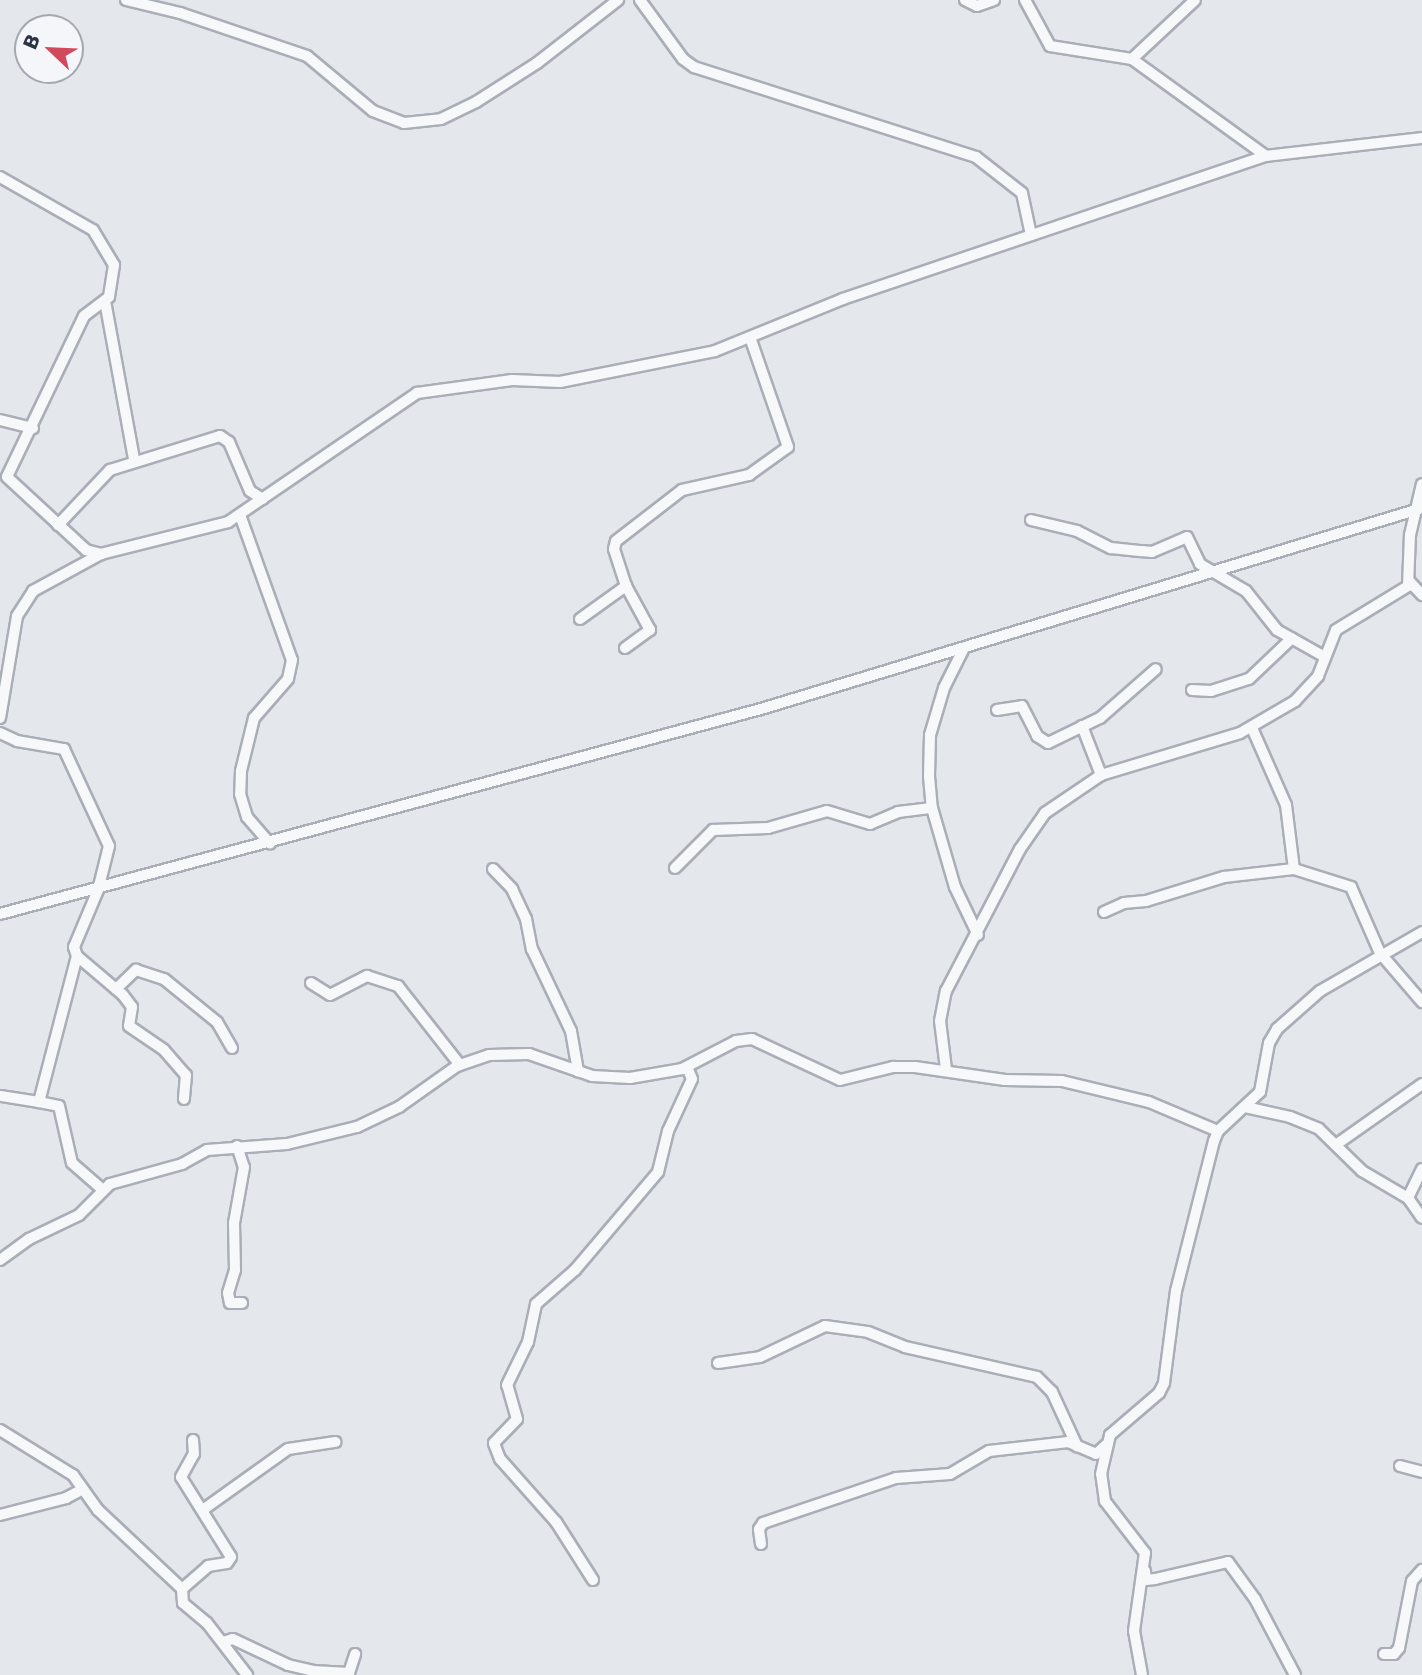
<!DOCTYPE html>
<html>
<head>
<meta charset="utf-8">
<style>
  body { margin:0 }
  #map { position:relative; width:1422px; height:1675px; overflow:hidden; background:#e4e7ec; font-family:"DejaVu Sans",sans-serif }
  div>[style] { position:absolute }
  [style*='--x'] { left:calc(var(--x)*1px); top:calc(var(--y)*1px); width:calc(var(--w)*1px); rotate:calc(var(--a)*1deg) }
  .roads { filter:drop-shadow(2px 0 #a9aeb7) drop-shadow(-2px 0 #a9aeb7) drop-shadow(0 2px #a9aeb7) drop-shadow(0 -2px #a9aeb7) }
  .minor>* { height:10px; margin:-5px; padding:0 5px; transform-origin:5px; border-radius:5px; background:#f7f8fa }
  span { translate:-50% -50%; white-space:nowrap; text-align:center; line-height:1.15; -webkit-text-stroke:7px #f4f6f9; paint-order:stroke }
  .north { position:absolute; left:14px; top:14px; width:70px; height:70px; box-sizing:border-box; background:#f4f6f9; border:2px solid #a4a8b1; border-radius:50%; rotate:293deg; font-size:19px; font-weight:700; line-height:28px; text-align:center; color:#2b3445 }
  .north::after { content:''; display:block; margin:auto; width:24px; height:32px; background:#d1495b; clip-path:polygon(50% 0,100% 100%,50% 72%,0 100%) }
</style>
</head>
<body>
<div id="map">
  <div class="roads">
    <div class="minor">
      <i style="--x:126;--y:0;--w:56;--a:13.5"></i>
      <i style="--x:180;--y:13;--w:134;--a:18.7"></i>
      <i style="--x:307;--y:56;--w:86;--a:39.8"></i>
      <i style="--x:373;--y:111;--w:33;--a:21"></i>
      <i style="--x:404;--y:123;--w:37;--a:-6"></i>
      <i style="--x:441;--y:119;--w:39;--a:-26"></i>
      <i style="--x:476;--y:102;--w:72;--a:-32.6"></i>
      <i style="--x:537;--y:63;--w:103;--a:-37.9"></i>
      <i style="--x:640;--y:0;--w:73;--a:53.9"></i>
      <i style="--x:683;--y:59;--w:14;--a:36"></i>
      <i style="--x:694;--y:67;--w:296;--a:17.7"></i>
      <i style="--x:976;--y:157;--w:58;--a:38"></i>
      <i style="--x:1022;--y:193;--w:43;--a:77.9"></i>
      <i style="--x:965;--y:0;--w:13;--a:27"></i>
      <i style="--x:977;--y:6;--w:18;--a:-19"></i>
      <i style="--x:1025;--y:0;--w:52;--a:61.5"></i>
      <i style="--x:1050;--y:46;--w:83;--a:9"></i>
      <i style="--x:1132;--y:59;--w:165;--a:35.9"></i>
      <i style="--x:1132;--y:59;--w:86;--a:-43.1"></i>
      <i style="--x:0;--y:177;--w:107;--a:29.7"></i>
      <i style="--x:93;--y:230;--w:41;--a:59"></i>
      <i style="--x:114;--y:265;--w:32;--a:99"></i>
      <i style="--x:109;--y:297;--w:31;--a:143"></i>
      <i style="--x:84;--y:316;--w:178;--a:115.6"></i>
      <i style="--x:7;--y:477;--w:108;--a:42.7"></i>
      <i style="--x:86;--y:550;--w:16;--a:15"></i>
      <i style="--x:105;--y:301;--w:161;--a:79.6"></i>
      <i style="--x:0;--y:420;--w:34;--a:14"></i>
      <i style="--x:240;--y:515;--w:154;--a:70.3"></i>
      <i style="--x:292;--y:660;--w:19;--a:102"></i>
      <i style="--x:288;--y:679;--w:52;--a:131.1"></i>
      <i style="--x:254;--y:718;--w:55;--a:103.8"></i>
      <i style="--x:241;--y:771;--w:23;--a:92"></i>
      <i style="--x:240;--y:794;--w:24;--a:73"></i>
      <i style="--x:247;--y:817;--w:35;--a:49"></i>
      <i style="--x:1031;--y:520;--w:47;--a:13.4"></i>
      <i style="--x:1077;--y:531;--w:38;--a:27"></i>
      <i style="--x:1111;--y:548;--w:31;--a:6"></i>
      <i style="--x:1142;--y:551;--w:10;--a:6"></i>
      <i style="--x:1152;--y:552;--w:38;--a:-23"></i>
      <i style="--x:1187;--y:537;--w:30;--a:64"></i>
      <i style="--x:1200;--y:564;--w:53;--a:30.4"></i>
      <i style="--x:1246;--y:591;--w:50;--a:51.5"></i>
      <i style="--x:1277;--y:630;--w:55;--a:29.4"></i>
      <i style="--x:58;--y:525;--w:76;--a:-46.6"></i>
      <i style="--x:110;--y:470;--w:115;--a:-17.2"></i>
      <i style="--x:220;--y:436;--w:11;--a:34"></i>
      <i style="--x:229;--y:442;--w:53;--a:66.8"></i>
      <i style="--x:250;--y:491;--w:15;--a:32"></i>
      <i style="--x:1410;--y:582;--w:18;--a:47"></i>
      <i style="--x:580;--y:619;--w:57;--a:-35.7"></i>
      <i style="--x:625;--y:648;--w:31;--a:-36"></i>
      <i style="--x:650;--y:630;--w:50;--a:-118.6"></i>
      <i style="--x:626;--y:586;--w:39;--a:-108"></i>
      <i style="--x:614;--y:549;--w:8;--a:-76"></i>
      <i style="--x:616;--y:541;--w:83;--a:-37.7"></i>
      <i style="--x:682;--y:490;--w:69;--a:-12.6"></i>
      <i style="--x:749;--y:475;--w:48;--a:-35.7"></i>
      <i style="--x:788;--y:447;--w:113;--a:-109.1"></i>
      <i style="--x:963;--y:650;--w:42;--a:116.6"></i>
      <i style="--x:944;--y:688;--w:49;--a:106.6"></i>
      <i style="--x:930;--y:735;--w:41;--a:91.4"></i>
      <i style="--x:929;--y:776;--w:32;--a:85"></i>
      <i style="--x:932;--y:808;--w:82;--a:73.8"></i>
      <i style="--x:955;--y:887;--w:53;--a:64.4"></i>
      <i style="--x:1192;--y:690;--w:19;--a:3"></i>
      <i style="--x:1211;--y:691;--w:40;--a:-18"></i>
      <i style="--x:1249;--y:679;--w:59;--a:-43.6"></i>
      <i style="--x:997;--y:710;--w:25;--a:-9"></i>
      <i style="--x:1022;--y:706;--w:34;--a:63"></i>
      <i style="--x:1037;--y:736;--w:13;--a:32"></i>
      <i style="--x:1048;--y:743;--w:58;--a:-25.7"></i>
      <i style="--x:1100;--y:718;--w:74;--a:-41.2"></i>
      <i style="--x:0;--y:718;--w:103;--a:-80.5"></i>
      <i style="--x:17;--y:616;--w:30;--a:-57"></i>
      <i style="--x:33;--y:591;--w:77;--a:-28.6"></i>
      <i style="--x:101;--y:554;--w:131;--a:-14.1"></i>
      <i style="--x:228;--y:522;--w:229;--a:-34.3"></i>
      <i style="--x:417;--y:393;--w:96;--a:-7.8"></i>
      <i style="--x:512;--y:380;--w:48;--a:2.4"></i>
      <i style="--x:560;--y:382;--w:158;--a:-11.3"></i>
      <i style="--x:715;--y:351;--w:138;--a:-22.1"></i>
      <i style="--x:843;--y:299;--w:447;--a:-18.7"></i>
      <i style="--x:1266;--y:156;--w:157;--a:-6.6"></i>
      <i style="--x:1082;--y:726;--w:53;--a:68.8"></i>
      <i style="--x:1252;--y:728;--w:84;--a:66.2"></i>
      <i style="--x:1286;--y:805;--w:64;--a:82.9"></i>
      <i style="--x:1294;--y:869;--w:60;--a:17.5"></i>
      <i style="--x:1351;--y:887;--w:72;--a:66.3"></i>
      <i style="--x:1380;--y:953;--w:65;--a:49.4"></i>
      <i style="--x:0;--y:733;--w:19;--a:25"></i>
      <i style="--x:17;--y:741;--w:48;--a:9.7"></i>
      <i style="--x:64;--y:749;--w:107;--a:65.1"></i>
      <i style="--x:109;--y:846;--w:45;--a:104"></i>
      <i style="--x:98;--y:890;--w:62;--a:112.8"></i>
      <i style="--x:74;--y:947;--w:9;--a:72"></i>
      <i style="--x:77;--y:956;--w:151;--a:104.6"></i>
      <i style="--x:39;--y:1102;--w:39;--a:-171"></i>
      <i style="--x:675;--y:868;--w:54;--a:-45"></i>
      <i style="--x:713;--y:830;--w:55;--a:-2.1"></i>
      <i style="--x:768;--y:828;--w:61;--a:-16.1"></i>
      <i style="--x:827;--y:811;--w:45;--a:16.8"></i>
      <i style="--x:870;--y:824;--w:30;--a:-23"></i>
      <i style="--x:898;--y:812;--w:34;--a:-7"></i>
      <i style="--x:493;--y:869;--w:28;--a:46"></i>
      <i style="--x:512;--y:889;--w:33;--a:65"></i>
      <i style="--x:526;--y:919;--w:31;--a:79"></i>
      <i style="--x:532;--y:949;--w:91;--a:64.6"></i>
      <i style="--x:571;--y:1031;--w:41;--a:80.1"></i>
      <i style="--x:1104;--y:912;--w:22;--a:-24"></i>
      <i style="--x:1124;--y:903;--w:22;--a:-5"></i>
      <i style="--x:1146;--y:901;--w:82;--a:-17.1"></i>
      <i style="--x:1224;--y:877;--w:70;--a:-6.5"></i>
      <i style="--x:0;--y:914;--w:788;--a:-15.08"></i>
      <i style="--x:761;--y:709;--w:691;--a:-16.91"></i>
      <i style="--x:77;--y:956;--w:60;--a:40.3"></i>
      <i style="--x:123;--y:995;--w:15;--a:53"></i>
      <i style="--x:132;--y:1007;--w:19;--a:99"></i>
      <i style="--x:129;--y:1026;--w:42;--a:34.4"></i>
      <i style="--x:164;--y:1050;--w:33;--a:49"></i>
      <i style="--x:186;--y:1075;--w:24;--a:95"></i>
      <i style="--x:311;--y:983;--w:22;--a:32"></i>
      <i style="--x:330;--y:995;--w:42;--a:-27.2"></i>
      <i style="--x:367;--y:976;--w:33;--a:18"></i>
      <i style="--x:398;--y:986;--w:100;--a:51.9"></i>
      <i style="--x:116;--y:989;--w:28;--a:-44"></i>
      <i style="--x:136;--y:970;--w:29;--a:18"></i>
      <i style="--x:164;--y:979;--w:68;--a:39.1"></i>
      <i style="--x:217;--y:1022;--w:30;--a:60"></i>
      <i style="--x:946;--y:1069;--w:48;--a:-97.1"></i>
      <i style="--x:940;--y:1021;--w:31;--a:-79"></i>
      <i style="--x:946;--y:991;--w:160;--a:-62.5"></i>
      <i style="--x:1020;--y:849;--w:44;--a:-55.2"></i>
      <i style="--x:1045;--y:813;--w:68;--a:-34.2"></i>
      <i style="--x:1101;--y:775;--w:145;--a:-16.8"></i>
      <i style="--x:1240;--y:733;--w:64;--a:-30.2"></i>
      <i style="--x:1295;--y:701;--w:34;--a:-47"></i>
      <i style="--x:1318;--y:676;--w:49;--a:-68.6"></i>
      <i style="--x:1336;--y:630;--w:84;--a:-31.4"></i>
      <i style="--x:1408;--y:586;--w:51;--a:-87.8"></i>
      <i style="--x:1410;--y:535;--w:52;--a:-76.8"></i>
      <i style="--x:39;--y:1102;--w:20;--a:11"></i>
      <i style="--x:59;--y:1106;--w:58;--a:77.2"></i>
      <i style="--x:72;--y:1163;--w:38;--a:41"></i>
      <i style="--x:1245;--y:1107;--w:46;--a:12.5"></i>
      <i style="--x:1290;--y:1117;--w:31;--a:22"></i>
      <i style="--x:1319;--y:1129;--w:60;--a:44.3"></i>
      <i style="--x:1362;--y:1171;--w:53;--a:30.4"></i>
      <i style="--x:1337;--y:1144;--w:104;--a:-35.2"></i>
      <i style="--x:237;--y:1146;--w:22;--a:72"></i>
      <i style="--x:244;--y:1167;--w:57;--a:100.1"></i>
      <i style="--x:234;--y:1223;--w:47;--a:88.8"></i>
      <i style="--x:235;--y:1270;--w:24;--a:107"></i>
      <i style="--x:228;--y:1293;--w:10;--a:79"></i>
      <i style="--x:230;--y:1303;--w:12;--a:0"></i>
      <i style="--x:1422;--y:1169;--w:32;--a:116"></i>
      <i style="--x:1408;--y:1198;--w:24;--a:55"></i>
      <i style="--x:0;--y:1260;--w:36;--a:-36"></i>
      <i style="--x:29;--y:1239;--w:55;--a:-25.6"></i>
      <i style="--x:79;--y:1215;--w:44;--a:-45"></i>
      <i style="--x:110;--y:1184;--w:75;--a:-15.5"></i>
      <i style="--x:182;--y:1164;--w:29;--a:-29"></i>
      <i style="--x:207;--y:1150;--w:80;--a:-4.3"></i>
      <i style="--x:287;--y:1144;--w:72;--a:-13.7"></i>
      <i style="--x:357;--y:1127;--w:47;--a:-25.5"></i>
      <i style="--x:399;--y:1107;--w:71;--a:-35.3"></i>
      <i style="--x:457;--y:1066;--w:34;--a:-19"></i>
      <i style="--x:489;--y:1055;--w:40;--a:-1.4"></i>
      <i style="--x:529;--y:1054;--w:67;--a:19.2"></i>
      <i style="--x:592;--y:1076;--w:38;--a:3"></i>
      <i style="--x:630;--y:1078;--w:53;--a:-9.8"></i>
      <i style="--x:682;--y:1069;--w:61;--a:-27.4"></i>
      <i style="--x:736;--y:1041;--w:16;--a:-7"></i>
      <i style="--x:752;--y:1039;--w:97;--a:25"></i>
      <i style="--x:840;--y:1080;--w:55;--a:-13.8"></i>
      <i style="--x:893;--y:1067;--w:22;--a:0"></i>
      <i style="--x:915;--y:1067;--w:91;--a:8.2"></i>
      <i style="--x:1005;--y:1080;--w:57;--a:1"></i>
      <i style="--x:1062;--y:1081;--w:89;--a:13.6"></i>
      <i style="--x:1149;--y:1102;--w:75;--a:22.8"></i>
      <i style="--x:718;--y:1363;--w:42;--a:-8.1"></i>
      <i style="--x:760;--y:1357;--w:72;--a:-25.5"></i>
      <i style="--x:825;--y:1326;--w:43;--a:7.9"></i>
      <i style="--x:868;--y:1332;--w:40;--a:22"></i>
      <i style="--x:905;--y:1347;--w:135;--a:12.8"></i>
      <i style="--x:1037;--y:1377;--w:21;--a:45"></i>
      <i style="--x:1052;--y:1392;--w:60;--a:65.2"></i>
      <i style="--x:0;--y:1430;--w:86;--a:31.7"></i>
      <i style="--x:73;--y:1475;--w:43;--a:54.5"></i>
      <i style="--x:98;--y:1510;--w:115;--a:43.2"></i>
      <i style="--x:182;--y:1589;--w:14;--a:86"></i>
      <i style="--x:183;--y:1603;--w:31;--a:40"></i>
      <i style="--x:207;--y:1623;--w:66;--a:52.4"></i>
      <i style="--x:1400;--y:1466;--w:23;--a:15"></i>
      <i style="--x:204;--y:1509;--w:103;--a:-35.5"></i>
      <i style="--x:288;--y:1449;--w:48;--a:-8.5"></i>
      <i style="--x:0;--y:1515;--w:68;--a:-14.4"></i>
      <i style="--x:66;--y:1498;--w:19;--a:-28"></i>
      <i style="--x:761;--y:1544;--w:15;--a:-98"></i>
      <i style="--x:759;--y:1529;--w:7;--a:-56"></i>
      <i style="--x:763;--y:1523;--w:140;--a:-18.7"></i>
      <i style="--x:896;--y:1478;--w:54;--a:-4.2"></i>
      <i style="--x:950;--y:1474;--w:45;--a:-30.5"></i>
      <i style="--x:989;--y:1451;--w:80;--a:-6.5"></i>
      <i style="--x:1068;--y:1442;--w:30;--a:23"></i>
      <i style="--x:1096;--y:1454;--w:13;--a:-42"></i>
      <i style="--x:1145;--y:1571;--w:9;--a:84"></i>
      <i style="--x:1146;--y:1580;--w:9;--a:-6"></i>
      <i style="--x:1155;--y:1579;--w:75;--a:-13.1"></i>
      <i style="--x:1228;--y:1562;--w:46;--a:53.9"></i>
      <i style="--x:1255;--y:1599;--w:86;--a:62.2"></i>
      <i style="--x:593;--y:1580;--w:69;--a:-122.5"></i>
      <i style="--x:556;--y:1522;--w:84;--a:-131.6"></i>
      <i style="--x:500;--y:1459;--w:17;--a:-111"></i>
      <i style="--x:494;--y:1443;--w:33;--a:-46"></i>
      <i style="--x:517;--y:1419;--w:35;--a:-106"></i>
      <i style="--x:507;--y:1385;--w:48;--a:-64"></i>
      <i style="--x:528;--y:1342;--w:39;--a:-78"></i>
      <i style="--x:536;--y:1304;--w:52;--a:-41.1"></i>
      <i style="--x:575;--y:1270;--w:128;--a:-49.7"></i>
      <i style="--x:658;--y:1172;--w:42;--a:-76.3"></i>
      <i style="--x:668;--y:1131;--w:57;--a:-65.2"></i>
      <i style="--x:692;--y:1079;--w:13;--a:-113"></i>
      <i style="--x:182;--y:1589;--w:35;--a:-41"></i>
      <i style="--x:208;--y:1566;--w:19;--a:-9"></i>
      <i style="--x:227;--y:1563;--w:7;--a:-56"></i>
      <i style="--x:231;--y:1557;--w:94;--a:-122"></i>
      <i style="--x:181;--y:1477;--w:26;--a:-61"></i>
      <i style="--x:194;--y:1454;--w:14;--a:-94"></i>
      <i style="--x:223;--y:1642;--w:10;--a:-17"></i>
      <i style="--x:233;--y:1639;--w:61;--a:25.3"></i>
      <i style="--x:288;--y:1665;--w:26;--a:13"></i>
      <i style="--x:313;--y:1671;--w:36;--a:3"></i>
      <i style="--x:349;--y:1673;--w:20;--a:-72"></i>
      <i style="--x:1384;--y:1654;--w:10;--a:0"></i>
      <i style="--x:1394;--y:1654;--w:8;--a:-50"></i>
      <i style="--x:1399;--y:1648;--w:68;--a:-79"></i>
      <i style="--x:1412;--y:1581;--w:15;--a:-48"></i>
      <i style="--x:1142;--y:1675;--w:45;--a:-100.3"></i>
      <i style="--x:1134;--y:1631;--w:79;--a:-82"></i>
      <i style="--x:1145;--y:1553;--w:66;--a:-127.6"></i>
      <i style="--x:1105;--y:1501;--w:27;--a:-98"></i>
      <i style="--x:1101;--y:1474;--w:40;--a:-77"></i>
      <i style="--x:1110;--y:1435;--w:65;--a:-40.6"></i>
      <i style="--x:1159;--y:1393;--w:11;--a:-63"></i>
      <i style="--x:1164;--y:1383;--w:93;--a:-82.6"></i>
      <i style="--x:1176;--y:1291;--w:155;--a:-75.8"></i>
      <i style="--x:1214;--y:1141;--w:11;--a:-68"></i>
      <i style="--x:1218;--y:1131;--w:57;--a:-42.9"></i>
      <i style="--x:1260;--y:1092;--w:50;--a:-79.6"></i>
      <i style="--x:1269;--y:1043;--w:16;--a:-60"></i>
      <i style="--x:1277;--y:1029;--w:57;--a:-41.5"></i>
      <i style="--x:1320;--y:991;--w:118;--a:-30"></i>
    </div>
  </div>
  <div class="north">B</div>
</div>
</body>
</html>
